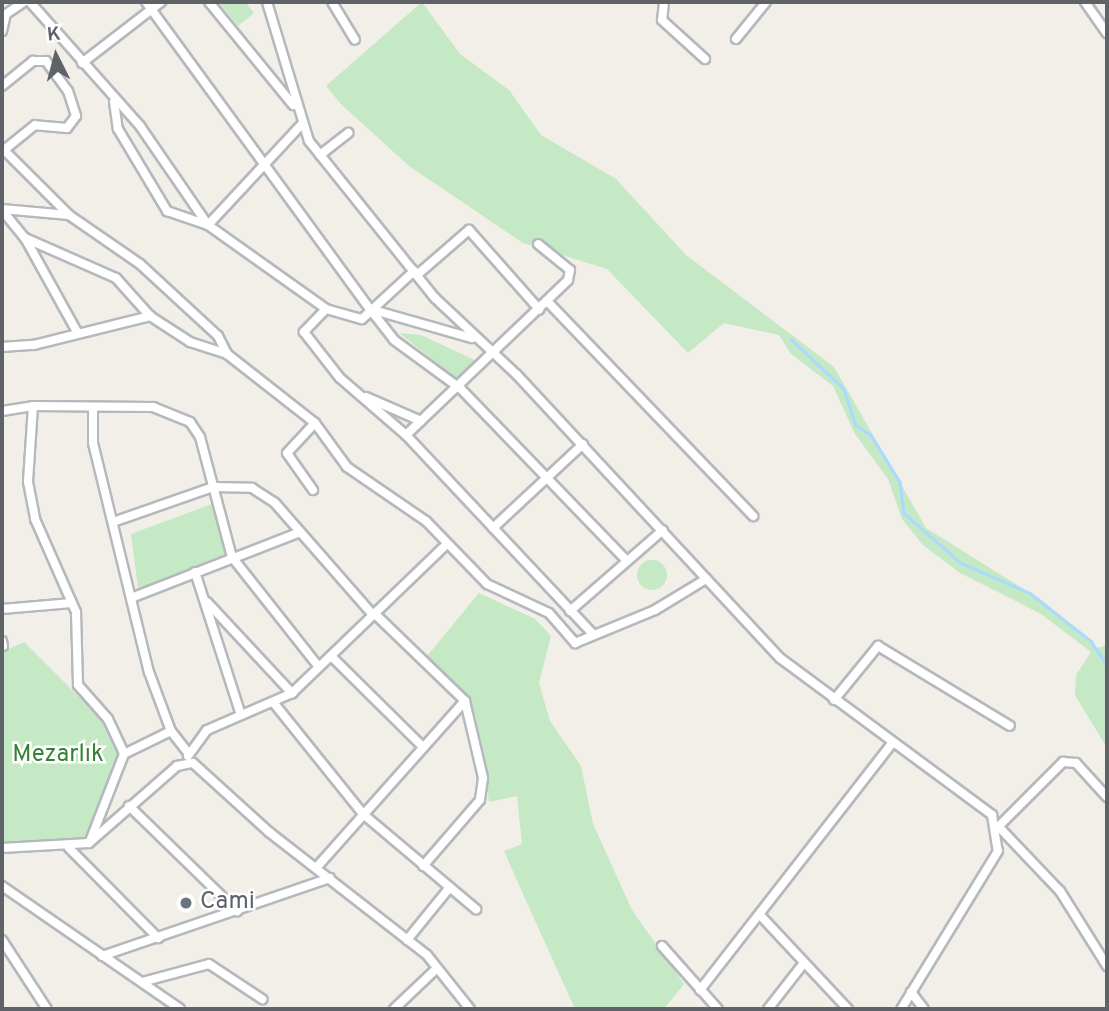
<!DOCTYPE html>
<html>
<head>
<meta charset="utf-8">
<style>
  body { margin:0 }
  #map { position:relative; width:1109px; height:1011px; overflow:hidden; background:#f1efe8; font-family:Overpass,sans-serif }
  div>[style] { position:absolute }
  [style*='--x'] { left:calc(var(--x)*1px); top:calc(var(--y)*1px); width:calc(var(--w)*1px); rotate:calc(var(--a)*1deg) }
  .green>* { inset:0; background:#c5e8c5 }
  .round { border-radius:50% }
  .stream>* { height:2.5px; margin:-1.25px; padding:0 1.25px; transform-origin:1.25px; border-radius:1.25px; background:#aadaff }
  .roads { filter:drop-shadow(2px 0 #b5b8bc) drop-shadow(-2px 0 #b5b8bc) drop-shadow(0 2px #b5b8bc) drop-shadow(0 -2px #b5b8bc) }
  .minor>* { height:8px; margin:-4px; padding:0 4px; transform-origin:4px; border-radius:4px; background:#fff }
  .dots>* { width:19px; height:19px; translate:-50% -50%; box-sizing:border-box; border:4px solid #fff; border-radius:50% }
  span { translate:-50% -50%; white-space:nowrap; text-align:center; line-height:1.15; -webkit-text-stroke:5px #fff; paint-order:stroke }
  .park-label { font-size:24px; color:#348238 }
  .worship-label { font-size:24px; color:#5b616d }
  .left { translate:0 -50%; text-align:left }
  .frame { position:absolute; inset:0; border:4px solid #5f6368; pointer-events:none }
  .north { position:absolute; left:21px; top:21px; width:70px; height:70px; -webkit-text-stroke:5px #fff; paint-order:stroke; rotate:354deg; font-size:19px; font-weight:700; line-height:28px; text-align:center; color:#5f6368 }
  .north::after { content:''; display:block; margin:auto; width:24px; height:32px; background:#5f6368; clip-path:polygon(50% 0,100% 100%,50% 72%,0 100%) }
</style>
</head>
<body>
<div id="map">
  <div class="green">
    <i style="clip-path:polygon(219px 2px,245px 2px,254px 13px,238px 26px)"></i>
    <i style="clip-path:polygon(422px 2px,460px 54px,509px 90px,541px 135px,616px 179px,686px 255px,834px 367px,926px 528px,1043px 601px,1097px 648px,1107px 645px,1107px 748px,1075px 695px,1076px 675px,1091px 652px,1041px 614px,960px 573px,923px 545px,902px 519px,888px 479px,855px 434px,833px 386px,791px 354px,779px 335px,724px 323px,688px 353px,607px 269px,523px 243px,409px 166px,341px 104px,326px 86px)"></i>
    <i style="clip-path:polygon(399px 333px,421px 335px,481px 363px,464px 379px,456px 378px)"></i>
    <i style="clip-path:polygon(217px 502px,230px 557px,148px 593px,138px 588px,131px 534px)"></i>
    <i class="round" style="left:637px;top:560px;width:30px;height:30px"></i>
    <i style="clip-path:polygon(479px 593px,535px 619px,551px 636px,539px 683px,550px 721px,581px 766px,593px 824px,632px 910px,684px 984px,664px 1009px,575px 1009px,523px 894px,504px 851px,522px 844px,517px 796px,489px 802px,476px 717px,427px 656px)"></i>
    <i style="clip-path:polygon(24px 642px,106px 724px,119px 757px,85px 838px,2px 843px,2px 652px)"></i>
  </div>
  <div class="stream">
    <i style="--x:791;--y:339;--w:73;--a:43.3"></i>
    <i style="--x:844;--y:389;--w:38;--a:72"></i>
    <i style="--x:856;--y:425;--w:18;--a:34"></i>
    <i style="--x:871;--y:435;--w:55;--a:58.3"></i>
    <i style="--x:900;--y:482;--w:31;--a:83"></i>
    <i style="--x:904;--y:513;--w:76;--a:41.3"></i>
    <i style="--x:961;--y:563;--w:75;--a:23.5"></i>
    <i style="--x:1030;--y:593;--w:78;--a:38.2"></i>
    <i style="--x:1091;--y:641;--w:29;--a:56"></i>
  </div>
  <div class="roads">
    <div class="minor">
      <i style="--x:30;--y:2;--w:166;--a:48.4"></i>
      <i style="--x:140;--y:126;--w:120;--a:55.5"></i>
      <i style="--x:146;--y:2;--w:380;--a:53.9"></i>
      <i style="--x:370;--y:309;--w:106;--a:15.9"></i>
      <i style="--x:209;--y:2;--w:133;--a:50.8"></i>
      <i style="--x:267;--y:2;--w:145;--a:73.2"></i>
      <i style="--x:309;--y:141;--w:201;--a:51.3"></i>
      <i style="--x:435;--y:298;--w:112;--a:43.2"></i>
      <i style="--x:517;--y:375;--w:386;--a:47.1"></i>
      <i style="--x:780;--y:658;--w:264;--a:36.5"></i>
      <i style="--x:992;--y:815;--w:36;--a:81"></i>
      <i style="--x:998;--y:851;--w:185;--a:121.5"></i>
      <i style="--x:332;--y:2;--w:44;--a:58.8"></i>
      <i style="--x:664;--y:2;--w:18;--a:96"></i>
      <i style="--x:662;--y:20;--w:58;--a:42.2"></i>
      <i style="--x:1085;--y:2;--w:38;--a:55"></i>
      <i style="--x:2;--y:31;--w:17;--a:-77"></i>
      <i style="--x:6;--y:14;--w:22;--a:-34"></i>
      <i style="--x:736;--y:39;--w:48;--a:-51"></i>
      <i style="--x:82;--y:63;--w:100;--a:-37.7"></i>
      <i style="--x:2;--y:86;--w:40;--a:-39"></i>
      <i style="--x:33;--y:61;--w:13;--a:0"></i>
      <i style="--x:46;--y:61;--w:37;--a:54"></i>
      <i style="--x:68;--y:91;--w:26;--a:72"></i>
      <i style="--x:76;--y:116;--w:15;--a:127"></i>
      <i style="--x:67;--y:128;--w:32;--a:-175"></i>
      <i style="--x:35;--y:125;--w:40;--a:141"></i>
      <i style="--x:114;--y:102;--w:27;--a:82"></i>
      <i style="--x:118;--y:129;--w:96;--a:59.1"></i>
      <i style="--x:167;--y:211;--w:43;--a:18.9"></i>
      <i style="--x:302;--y:124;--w:138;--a:132.9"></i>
      <i style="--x:208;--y:225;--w:145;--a:35.4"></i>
      <i style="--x:326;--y:309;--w:37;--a:16"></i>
      <i style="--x:362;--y:319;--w:71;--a:-42.7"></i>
      <i style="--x:2;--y:148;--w:95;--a:45"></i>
      <i style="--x:320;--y:155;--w:36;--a:-38"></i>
      <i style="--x:2;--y:209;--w:67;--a:5.1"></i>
      <i style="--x:69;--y:215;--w:86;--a:34.6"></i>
      <i style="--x:140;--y:264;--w:106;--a:42.7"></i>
      <i style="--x:218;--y:336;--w:20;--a:63"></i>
      <i style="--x:2;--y:210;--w:36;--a:51"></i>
      <i style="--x:25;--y:238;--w:107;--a:61"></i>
      <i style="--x:25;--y:238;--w:99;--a:23.7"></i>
      <i style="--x:116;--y:278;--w:51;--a:48.2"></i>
      <i style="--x:150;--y:316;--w:48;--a:33"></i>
      <i style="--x:190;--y:342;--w:39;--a:18"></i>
      <i style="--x:227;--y:354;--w:112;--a:38.1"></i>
      <i style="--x:315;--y:423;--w:54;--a:54"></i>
      <i style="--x:347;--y:467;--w:96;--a:34.4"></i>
      <i style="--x:426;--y:521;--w:88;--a:45.9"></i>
      <i style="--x:487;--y:584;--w:68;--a:25.1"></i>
      <i style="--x:549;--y:613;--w:40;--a:49"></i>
      <i style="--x:575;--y:643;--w:87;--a:-22.4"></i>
      <i style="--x:655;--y:610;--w:60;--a:-31.3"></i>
      <i style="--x:417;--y:275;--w:69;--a:-40.9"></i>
      <i style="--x:469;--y:230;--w:106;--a:48.5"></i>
      <i style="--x:547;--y:301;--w:298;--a:46.2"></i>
      <i style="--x:326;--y:309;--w:32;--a:134"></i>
      <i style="--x:304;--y:332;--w:58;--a:52"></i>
      <i style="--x:340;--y:378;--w:87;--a:40.8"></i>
      <i style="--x:406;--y:435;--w:274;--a:46.8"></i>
      <i style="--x:370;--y:309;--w:39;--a:52"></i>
      <i style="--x:394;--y:340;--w:83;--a:36.2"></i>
      <i style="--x:461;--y:389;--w:239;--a:46"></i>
      <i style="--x:2;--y:347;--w:32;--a:-4"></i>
      <i style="--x:34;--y:345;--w:120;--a:-14"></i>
      <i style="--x:366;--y:397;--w:60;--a:23.6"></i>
      <i style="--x:33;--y:406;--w:76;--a:93.8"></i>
      <i style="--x:28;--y:482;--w:38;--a:79"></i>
      <i style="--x:35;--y:519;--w:102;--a:66.2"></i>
      <i style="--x:76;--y:612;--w:73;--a:88.4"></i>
      <i style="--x:78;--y:685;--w:45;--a:48.6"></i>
      <i style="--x:108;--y:719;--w:38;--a:65"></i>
      <i style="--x:124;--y:754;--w:93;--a:111.3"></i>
      <i style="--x:93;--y:407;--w:36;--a:90"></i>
      <i style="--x:93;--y:443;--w:236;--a:76.3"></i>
      <i style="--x:149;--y:672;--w:63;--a:69.6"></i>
      <i style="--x:171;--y:731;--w:28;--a:52"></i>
      <i style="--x:2;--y:411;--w:31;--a:-9"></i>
      <i style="--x:33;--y:406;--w:120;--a:0.5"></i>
      <i style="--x:153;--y:407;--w:40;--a:22"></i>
      <i style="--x:190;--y:422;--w:18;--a:56"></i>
      <i style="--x:200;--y:437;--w:124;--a:75.1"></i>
      <i style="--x:232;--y:557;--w:140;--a:51.7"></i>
      <i style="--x:406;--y:435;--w:224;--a:-43.7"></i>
      <i style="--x:568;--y:280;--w:10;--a:-79"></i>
      <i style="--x:570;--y:270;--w:41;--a:-140.9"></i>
      <i style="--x:313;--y:490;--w:45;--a:-125.1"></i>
      <i style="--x:287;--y:453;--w:41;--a:-47"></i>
      <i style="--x:113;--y:522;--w:106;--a:-19.3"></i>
      <i style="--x:213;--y:487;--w:39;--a:1"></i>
      <i style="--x:252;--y:488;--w:27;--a:33"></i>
      <i style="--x:275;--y:503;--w:149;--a:48.8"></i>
      <i style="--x:493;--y:528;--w:123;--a:-43"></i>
      <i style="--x:195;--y:572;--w:150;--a:72.2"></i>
      <i style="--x:131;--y:598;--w:179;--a:-21.3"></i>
      <i style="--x:207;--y:602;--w:125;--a:47"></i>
      <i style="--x:2;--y:609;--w:70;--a:-4.9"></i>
      <i style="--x:570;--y:611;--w:123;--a:-41.1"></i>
      <i style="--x:375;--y:614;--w:125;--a:44"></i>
      <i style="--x:465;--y:701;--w:79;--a:76.8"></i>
      <i style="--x:483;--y:778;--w:22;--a:98"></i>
      <i style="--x:480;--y:800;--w:87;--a:130.8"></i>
      <i style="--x:2;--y:641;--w:5;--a:79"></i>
      <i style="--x:331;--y:656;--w:129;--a:44.7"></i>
      <i style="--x:834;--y:700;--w:70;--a:-50.8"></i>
      <i style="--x:878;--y:646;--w:154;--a:31.2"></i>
      <i style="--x:273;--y:702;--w:144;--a:51.2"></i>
      <i style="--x:363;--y:814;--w:148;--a:40.1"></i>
      <i style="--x:124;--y:754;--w:52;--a:-26.1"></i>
      <i style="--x:188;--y:756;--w:32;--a:-54"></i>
      <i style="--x:207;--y:730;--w:93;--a:-23.5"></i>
      <i style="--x:292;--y:693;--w:215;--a:-43.9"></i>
      <i style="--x:129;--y:806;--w:151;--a:44.2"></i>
      <i style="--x:998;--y:826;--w:90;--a:46.4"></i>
      <i style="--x:1060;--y:891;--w:89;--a:57.9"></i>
      <i style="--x:999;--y:826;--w:91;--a:-45"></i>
      <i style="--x:1063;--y:762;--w:13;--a:4"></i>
      <i style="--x:1076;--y:763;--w:46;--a:47.6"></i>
      <i style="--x:2;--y:848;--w:87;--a:-3.3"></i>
      <i style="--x:89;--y:843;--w:117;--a:-41.2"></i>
      <i style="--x:177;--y:766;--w:16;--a:-11"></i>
      <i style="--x:193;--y:763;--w:103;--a:42.2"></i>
      <i style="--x:269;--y:832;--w:200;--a:37.9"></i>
      <i style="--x:427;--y:955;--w:69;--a:51.5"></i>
      <i style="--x:69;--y:848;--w:127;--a:45.3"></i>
      <i style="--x:316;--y:868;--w:224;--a:-48.3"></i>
      <i style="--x:2;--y:886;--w:216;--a:34.6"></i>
      <i style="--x:760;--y:915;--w:129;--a:46.9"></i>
      <i style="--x:2;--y:940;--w:82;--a:56.9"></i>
      <i style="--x:407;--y:940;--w:68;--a:-50.9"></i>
      <i style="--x:662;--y:946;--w:84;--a:48.4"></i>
      <i style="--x:102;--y:956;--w:241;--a:-18.9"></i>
      <i style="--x:142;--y:982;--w:69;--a:-15"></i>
      <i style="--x:209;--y:964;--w:64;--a:33.4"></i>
      <i style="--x:700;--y:990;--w:314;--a:-52.1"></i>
      <i style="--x:911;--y:992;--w:21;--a:53"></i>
      <i style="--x:394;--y:1009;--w:59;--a:-43.6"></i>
      <i style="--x:768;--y:1009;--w:58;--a:-52"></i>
    </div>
  </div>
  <div class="dots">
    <i style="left:186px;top:903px;background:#6b7280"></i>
  </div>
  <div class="park-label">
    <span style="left:58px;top:756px">Mezarlık</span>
  </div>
  <div class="worship-label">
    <span class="left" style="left:200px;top:903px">Cami</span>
  </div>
  <div class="frame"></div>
  <div class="north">K</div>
</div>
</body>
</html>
